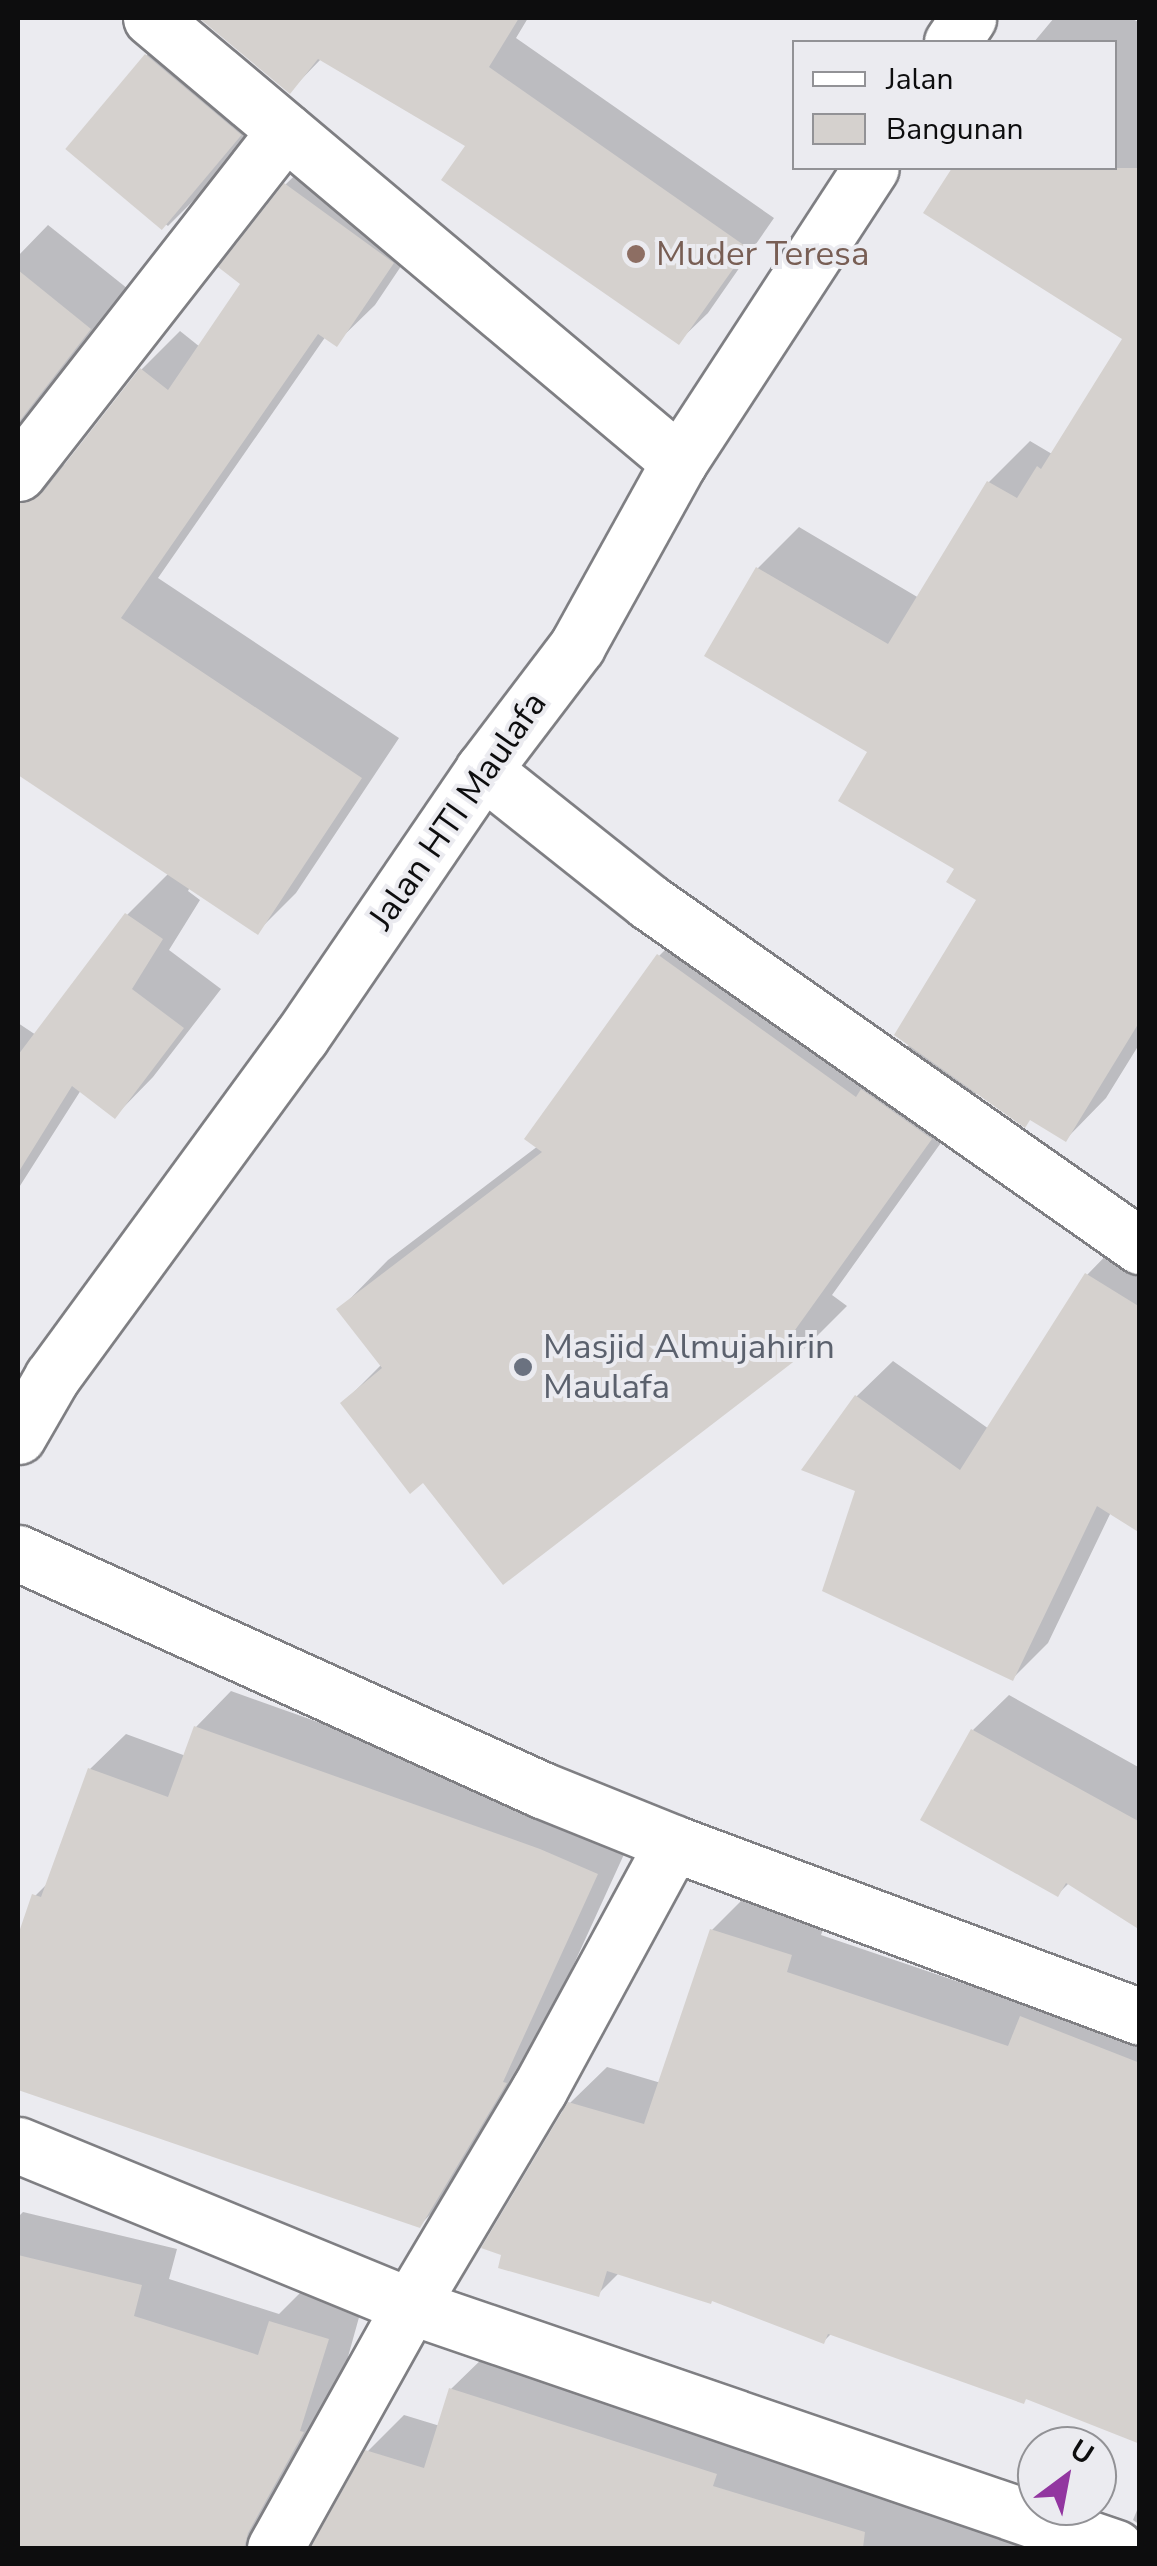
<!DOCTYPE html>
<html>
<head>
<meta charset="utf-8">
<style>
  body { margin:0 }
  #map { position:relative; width:1157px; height:2566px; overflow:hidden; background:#ebebf0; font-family:"Nunito Sans",sans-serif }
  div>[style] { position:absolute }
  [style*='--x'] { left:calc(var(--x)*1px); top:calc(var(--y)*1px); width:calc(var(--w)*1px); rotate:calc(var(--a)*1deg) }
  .shadow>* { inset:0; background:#0003 }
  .building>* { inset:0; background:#d5d1ce; transform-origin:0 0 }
  .roads { filter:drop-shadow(2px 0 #7f7f83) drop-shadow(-2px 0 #7f7f83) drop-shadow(0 2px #7f7f83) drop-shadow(0 -2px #7f7f83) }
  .street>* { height:55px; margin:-27.5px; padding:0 27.5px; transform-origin:27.5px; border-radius:27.5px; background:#fff }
  .secondary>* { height:55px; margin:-27.5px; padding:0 27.5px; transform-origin:27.5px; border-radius:27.5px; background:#fff }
  .dots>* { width:28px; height:28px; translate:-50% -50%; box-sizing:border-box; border:5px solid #ebebf0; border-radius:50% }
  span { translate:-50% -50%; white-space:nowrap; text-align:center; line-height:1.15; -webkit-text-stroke:8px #ebebf0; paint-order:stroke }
  .education-label { font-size:35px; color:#785e54 }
  .left { translate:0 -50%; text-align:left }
  .street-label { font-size:35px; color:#0d0d0e }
  .worship-label { font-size:35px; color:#5b616d }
  .frame { position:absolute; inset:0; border:20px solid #0d0d0e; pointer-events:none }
  .legend { position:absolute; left:792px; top:40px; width:325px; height:130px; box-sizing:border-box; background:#ebebf0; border:2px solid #929296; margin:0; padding:12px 18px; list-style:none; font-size:30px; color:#0d0d0e }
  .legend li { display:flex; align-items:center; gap:20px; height:50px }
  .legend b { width:50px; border:2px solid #929296 }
  .north { position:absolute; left:1017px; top:2426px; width:100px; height:100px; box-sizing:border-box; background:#ebebf0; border:2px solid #929296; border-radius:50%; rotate:32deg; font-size:28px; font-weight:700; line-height:40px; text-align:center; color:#0d0d0e }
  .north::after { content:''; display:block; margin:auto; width:35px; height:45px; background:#9236a0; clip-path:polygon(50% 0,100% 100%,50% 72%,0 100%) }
</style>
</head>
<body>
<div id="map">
  <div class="shadow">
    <i style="clip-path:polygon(203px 18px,528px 18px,516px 38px,774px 218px,708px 313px,679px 341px,468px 145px,322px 58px,290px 91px)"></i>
    <i style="clip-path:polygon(1054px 18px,1131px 18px,1140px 23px,1140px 1043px,1106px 1098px,1066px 1139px,978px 1091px,832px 1295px,847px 1306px,799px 1354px,504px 1582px,424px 1479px,343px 1403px,382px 1364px,340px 1309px,388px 1260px,538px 1146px,659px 956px,708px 907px,905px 1049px,910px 1044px,979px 899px,871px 751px,707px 655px,758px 568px,799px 527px,919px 598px,989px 482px,1030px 441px,1052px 454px,1126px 338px,926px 212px,955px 168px,1114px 168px,1114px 42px,1034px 42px)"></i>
    <i style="clip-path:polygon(182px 20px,276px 99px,204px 190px,168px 226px,73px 153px,147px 55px)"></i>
    <i style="clip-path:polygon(325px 146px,430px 223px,375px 305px,336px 343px,326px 336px,158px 578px,399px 738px,296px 893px,257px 932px,190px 887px,188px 891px,200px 900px,169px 950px,221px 989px,153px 1077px,115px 1116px,81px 1090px,18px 1189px,18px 1023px,36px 1035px,127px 915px,169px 873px,18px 772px,18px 256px,48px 225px,128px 289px,55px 466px,68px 464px,142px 369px,180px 331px,200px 347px,243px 283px,222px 267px,286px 184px)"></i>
    <i style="clip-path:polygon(1122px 1239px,1140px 1250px,1140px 1497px,1111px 1512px,1048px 1643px,1013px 1678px,858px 1490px,805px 1469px,857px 1396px,893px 1361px,989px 1429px,1087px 1275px)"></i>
    <i style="clip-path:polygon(231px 1691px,576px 1814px,631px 1839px,536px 2047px,455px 2189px,420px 2225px,18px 2087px,18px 1943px,35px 1896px,50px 1881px,90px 1769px,126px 1734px,186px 1756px,196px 1727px)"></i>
    <i style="clip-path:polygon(1009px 1695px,1140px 1768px,1140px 1927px,1070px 1882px,1058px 1894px,973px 1730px)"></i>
    <i style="clip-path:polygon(748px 1894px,827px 1919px,821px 1935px,1033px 2007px,1058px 1981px,1140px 2013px,1140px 2441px,1028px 2397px,832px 2333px,824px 2341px,713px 2298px,620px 2272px,598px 2294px,570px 2103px,607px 2067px,661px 2083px,712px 1930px)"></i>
    <i style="clip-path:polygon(23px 2212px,177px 2249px,169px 2279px,279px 2314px,307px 2286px,363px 2303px,297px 2540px,314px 2544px,367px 2452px,404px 2415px,440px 2426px,451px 2389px,488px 2353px,1125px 2548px,18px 2548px,18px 2217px)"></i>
    <i style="clip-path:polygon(1140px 2503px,1140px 2525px,1133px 2520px)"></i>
  </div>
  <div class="building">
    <i style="clip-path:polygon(199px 18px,519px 18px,489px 67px,748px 248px,679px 345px,441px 180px,465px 146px,318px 59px,290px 94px)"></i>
    <i style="left:145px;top:54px;width:126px;height:124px;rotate:40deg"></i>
    <i style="clip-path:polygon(952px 168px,1140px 168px,1140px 1021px,1066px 1142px,1030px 1120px,1025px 1128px,894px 1035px,976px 900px,946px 882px,954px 869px,838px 801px,867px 752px,704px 656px,756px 567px,888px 644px,987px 481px,1017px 498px,1037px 466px,1041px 469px,1122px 339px,923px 213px)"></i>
    <i style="clip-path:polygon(284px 183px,394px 263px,337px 347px,318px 334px,121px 618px,362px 778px,258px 935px,18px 775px,18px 504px,43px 492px,140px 368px,168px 390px,240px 284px,218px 267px)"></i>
    <i style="clip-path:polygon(18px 270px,91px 329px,18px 423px)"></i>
    <i style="clip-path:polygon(125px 913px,163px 939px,132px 989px,184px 1028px,115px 1119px,72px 1086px,18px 1173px,18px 1055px)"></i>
    <i style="clip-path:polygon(657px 954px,856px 1097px,861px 1089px,932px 1139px,785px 1344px,801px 1356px,503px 1585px,423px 1483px,410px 1494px,340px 1403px,382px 1368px,336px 1309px,542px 1152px,524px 1139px)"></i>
    <i style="clip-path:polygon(1085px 1273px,1140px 1307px,1140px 1533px,1097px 1506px,1013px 1681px,822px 1591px,855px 1491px,801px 1470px,855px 1395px,960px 1470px)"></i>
    <i style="clip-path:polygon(194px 1726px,540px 1849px,598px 1874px,503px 2082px,507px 2083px,420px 2228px,18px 2090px,18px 1935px,32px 1894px,41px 1897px,88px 1768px,168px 1797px)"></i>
    <i style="clip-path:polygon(971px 1729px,1140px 1822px,1140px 1930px,1066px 1883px,1058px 1897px,920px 1820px)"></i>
    <i style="clip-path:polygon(710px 1929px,792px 1955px,787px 1972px,1008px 2046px,1020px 2016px,1140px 2063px,1140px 2444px,1026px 2399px,1024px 2404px,828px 2334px,824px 2344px,712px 2301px,711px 2304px,607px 2271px,599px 2297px,498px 2268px,501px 2255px,481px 2248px,568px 2102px,644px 2124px)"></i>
    <i style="clip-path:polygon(18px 2255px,142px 2285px,134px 2316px,258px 2355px,269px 2321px,329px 2339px,300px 2431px,304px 2432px,248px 2533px,244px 2548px,18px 2548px)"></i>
    <i style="clip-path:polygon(449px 2388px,717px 2474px,713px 2486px,865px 2532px,863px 2548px,310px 2548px,365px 2450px,424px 2468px)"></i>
  </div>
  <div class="roads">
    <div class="street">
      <i style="--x:151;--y:18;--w:690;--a:40.06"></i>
      <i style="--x:18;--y:473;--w:434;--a:-52"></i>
      <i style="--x:483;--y:770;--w:212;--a:38.5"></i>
      <i style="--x:649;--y:902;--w:600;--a:35.02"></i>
      <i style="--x:18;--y:1553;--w:575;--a:24.34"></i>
      <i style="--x:542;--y:1790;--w:141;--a:22"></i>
      <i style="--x:673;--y:1843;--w:498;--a:20.4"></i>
      <i style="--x:18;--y:2145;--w:424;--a:22.3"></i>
      <i style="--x:410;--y:2306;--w:746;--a:18.92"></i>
      <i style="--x:275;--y:2548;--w:277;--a:-60.8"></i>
      <i style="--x:410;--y:2306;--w:252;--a:-59.2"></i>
      <i style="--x:539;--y:2090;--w:281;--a:-61.5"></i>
    </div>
    <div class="secondary">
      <i style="--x:952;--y:42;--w:29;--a:-56"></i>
      <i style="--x:18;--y:1436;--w:68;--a:-60"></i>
      <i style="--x:52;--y:1377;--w:421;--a:-53.8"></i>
      <i style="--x:301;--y:1037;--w:323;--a:-55.7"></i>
      <i style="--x:483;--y:770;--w:156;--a:-52.8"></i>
      <i style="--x:577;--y:646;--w:210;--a:-61"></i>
      <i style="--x:679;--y:462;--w:351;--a:-56.9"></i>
    </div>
  </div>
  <div class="dots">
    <i style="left:636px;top:254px;background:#8d6e63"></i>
    <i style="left:523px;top:1367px;background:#6b7280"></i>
  </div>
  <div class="education-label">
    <span class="left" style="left:656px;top:254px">Muder Teresa</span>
  </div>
  <div class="street-label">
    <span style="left:458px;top:811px;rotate:-55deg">Jalan HTI Maulafa</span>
  </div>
  <div class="worship-label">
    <span class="left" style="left:543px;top:1367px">Masjid Almujahirin<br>Maulafa</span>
  </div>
  <div class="frame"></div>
  <ul class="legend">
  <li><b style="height:12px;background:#fff"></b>Jalan</li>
  <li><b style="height:28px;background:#d5d1ce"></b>Bangunan</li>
  </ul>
  <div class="north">U</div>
</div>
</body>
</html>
